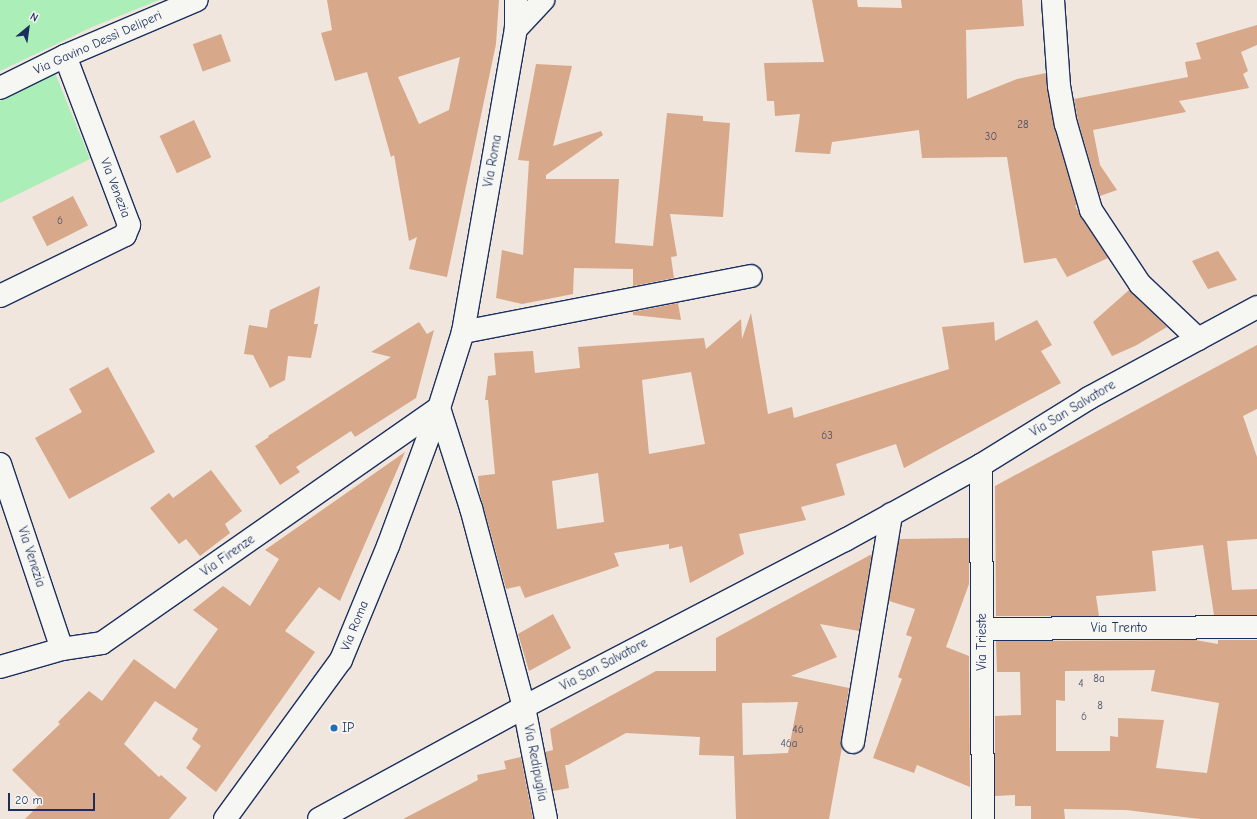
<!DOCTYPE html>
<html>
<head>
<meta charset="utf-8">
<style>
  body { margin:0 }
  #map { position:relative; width:1257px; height:819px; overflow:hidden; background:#f0e6dd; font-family:"Comic Neue",sans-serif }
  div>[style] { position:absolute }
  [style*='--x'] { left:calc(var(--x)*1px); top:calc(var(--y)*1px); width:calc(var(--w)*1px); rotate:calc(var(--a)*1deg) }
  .green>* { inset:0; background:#aceeb7 }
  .building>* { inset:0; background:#d7a889; transform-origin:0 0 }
  .roads { filter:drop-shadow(1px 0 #1b2f5e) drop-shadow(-1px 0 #1b2f5e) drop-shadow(0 1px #1b2f5e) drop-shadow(0 -1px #1b2f5e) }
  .minor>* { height:22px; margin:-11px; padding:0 11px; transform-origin:11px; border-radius:11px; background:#f6f6f2 }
  .dots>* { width:11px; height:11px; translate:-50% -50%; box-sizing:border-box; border:2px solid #f6f6f2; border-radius:50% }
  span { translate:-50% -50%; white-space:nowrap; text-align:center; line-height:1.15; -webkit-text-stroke:3.5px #f6f6f2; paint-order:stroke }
  .number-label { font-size:11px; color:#4a4d69 }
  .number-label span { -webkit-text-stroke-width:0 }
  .street-label { font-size:13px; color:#1b2f5e }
  .poi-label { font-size:13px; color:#1b2f5e }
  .left { translate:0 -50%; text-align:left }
  .north { position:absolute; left:8px; top:8px; width:40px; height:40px; -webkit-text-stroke:3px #f6f6f2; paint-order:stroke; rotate:29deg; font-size:11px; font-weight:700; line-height:16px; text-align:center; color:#1b2f5e }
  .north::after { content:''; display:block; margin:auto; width:14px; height:18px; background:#1b2f5e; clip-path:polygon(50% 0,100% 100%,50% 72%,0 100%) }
  .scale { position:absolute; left:8px; top:793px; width:87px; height:18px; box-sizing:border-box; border:2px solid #1b2f5e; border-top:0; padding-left:5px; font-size:12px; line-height:14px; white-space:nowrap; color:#1b2f5e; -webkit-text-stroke:3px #f6f6f2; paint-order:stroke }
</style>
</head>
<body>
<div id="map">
  <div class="green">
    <i style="clip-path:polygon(0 0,159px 0,92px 27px,0 71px)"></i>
    <i style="clip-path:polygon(55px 73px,90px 159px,0 203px,0 101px)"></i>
  </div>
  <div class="building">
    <i style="clip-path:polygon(evenodd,327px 0,499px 0,496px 44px,447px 277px,409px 269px,417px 237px,409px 241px,394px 155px,391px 157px,367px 72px,335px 81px,321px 33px,332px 30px,327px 0,460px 57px,449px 110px,419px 124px,398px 77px,460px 57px)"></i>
    <i style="clip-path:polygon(812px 0,857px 0,858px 7px,902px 8px,901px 0,1022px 0,1024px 26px,966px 30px,967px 99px,1017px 79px,1046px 73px,1054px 126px,1077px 205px,1075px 206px,1108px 258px,1067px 277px,1056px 258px,1024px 263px,1007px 157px,922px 158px,919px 130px,832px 142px,830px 154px,795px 152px,800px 114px,775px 116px,774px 101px,767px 101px,764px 63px,824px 62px)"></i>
    <i style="clip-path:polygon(1257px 25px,1257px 45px,1241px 52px,1248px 71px,1243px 74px,1249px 88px,1179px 101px,1186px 112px,1093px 130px,1100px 165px,1117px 190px,1100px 196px,1078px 121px,1074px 99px,1188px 77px,1185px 62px,1201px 59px,1196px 43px)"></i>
    <i style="left:221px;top:34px;width:29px;height:30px;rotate:70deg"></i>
    <i style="clip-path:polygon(536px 64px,572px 66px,553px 146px,601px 131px,603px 135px,546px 175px,546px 179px,619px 179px,615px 243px,653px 246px,667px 113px,703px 116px,703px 121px,730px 123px,723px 217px,670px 214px,677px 256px,671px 257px,674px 278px,633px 286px,633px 269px,574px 268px,573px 294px,522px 304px,496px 298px,502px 250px,523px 255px,529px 161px,518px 160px)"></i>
    <i style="left:194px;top:120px;width:41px;height:38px;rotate:65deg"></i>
    <i style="left:73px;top:196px;width:33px;height:46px;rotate:63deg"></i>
    <i style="clip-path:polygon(1218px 251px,1237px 280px,1208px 289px,1192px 261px)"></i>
    <i style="clip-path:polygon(320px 286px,314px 324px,318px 324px,311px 358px,288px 356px,285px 380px,270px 388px,253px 355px,244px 354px,249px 325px,267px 328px,270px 310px)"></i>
    <i style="clip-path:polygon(1129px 290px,1167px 327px,1135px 346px,1112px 356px,1093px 322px)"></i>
    <i style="clip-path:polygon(678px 303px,681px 320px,633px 315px,633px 312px)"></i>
    <i style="clip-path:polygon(evenodd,751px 313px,768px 414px,792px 407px,794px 418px,949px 369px,942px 327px,994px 322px,995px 341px,1037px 320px,1052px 345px,1041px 351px,1061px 383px,904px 468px,896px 444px,836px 464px,845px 495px,801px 507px,806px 520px,739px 534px,744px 554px,690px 583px,682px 546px,669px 549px,669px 544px,614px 553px,619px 566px,525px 598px,520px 586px,506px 589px,480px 494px,478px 476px,495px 474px,488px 400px,485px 400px,488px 376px,496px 375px,494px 353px,533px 351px,535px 373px,580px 368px,578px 347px,704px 338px,706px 349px,741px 319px,742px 339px,751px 313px,691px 372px,705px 444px,649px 454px,642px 380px,691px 372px,751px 313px,598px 473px,604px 522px,557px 529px,552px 481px,598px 473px)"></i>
    <i style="clip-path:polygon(419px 322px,427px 334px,434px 330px,416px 398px,355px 437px,351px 431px,296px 467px,300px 472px,280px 485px,255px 446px,269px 437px,268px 436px,391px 357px,371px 352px)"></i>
    <i style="clip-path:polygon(1257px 345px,1257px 409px,1243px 416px,1257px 457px,1257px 539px,1227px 541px,1232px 590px,1257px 589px,1257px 615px,1214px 615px,1203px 545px,1152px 551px,1156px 591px,1096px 596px,1099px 616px,996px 616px,995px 486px)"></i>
    <i style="clip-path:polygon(108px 367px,155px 452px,69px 499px,35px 438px,82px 412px,69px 389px)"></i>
    <i style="clip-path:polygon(405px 452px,340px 601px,319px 587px,285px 631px,315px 652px,216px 792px,186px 768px,201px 746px,192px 739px,198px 729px,155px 701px,124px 744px,159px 777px,161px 775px,187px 798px,169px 819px,25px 819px,43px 801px,12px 770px,60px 724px,58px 722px,89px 691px,102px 701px,134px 659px,175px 689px,218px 629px,193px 610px,223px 586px,250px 606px,279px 559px,265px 550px)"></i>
    <i style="clip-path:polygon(211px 470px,242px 511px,225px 524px,230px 533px,200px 556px,186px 539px,179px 544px,150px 508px,169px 493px,173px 498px)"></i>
    <i style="clip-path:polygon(969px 538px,969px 584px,946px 647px,969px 656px,970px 787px,917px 765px,914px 773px,873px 758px,902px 679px,898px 677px,912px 637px,906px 635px,915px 609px,889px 601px,899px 539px)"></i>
    <i style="clip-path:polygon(evenodd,872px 554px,859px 631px,820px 624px,837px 657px,791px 676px,849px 688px,841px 740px,842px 747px,829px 819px,736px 819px,734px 756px,699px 755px,700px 737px,626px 733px,568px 765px,565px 765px,569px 788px,553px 791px,545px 752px,553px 750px,550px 729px,656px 671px,716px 671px,716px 638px,872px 554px,798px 702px,788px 753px,743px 755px,742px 703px,798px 702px)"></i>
    <i style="clip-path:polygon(553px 614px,571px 648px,529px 671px,518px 634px)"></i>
    <i style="clip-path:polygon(evenodd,1195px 640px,1218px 644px,1218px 640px,1257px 640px,1257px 819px,1200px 819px,1126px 810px,1064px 809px,1065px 819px,1031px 819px,1031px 806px,1015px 806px,1015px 795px,995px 796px,995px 716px,1021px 715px,1020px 672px,997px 672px,996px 641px,1195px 640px,1155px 670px,1151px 691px,1219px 703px,1207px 773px,1156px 768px,1164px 720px,1118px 718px,1118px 737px,1110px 736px,1110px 751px,1056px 751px,1056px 700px,1065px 701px,1065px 671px,1155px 670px)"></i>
    <i style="clip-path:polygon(521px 757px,533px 819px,403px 819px,478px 780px,477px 775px,506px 769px,504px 761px)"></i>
  </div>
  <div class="roads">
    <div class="minor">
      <i style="--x:1053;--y:0;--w:86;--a:86"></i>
      <i style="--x:1059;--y:86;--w:39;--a:80"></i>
      <i style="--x:1066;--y:124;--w:90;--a:73.8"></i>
      <i style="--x:1091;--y:210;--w:89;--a:56.5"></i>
      <i style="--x:1140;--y:284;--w:80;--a:43.5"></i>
      <i style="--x:516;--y:29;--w:40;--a:-47"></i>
      <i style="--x:0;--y:88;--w:72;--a:-26.2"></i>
      <i style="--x:65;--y:56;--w:143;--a:-23"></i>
      <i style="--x:0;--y:296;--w:139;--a:-26"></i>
      <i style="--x:125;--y:235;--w:11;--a:-68"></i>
      <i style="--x:129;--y:225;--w:181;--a:-110.7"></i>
      <i style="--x:463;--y:332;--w:293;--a:-11"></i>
      <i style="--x:439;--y:408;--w:105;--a:72.3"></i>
      <i style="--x:471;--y:508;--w:206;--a:75.1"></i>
      <i style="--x:524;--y:707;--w:114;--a:78.9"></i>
      <i style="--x:0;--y:464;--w:195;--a:71.5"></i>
      <i style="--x:981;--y:465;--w:354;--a:89.7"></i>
      <i style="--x:982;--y:629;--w:275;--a:-0.4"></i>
      <i style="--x:0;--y:667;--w:65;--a:-16.2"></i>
      <i style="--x:62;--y:649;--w:40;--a:-8.5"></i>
      <i style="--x:102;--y:643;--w:411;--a:-34.9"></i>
      <i style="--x:853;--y:742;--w:231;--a:-80.5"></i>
      <i style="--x:225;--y:819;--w:197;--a:-53.9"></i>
      <i style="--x:341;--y:660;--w:123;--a:-67.6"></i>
      <i style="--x:388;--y:546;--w:147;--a:-69.7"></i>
      <i style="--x:439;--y:408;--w:80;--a:-72.5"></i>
      <i style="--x:463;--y:332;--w:308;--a:-80.1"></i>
      <i style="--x:516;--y:29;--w:29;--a:-90"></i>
      <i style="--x:319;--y:819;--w:234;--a:-28.6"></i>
      <i style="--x:524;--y:707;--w:362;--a:-27.5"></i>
      <i style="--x:845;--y:540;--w:155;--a:-28.9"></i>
      <i style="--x:981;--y:465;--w:127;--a:-31.8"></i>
      <i style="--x:1089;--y:398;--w:191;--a:-28.4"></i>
    </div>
  </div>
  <div class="dots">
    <i style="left:334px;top:728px;background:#1f6fb2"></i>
  </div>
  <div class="number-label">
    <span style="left:1023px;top:125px">28</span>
    <span style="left:991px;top:137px">30</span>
    <span style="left:60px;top:221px">6</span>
    <span style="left:827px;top:436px">63</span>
    <span style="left:1099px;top:679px">8a</span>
    <span style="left:1081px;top:684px">4</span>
    <span style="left:1100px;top:706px">8</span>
    <span style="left:1084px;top:717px">6</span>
    <span style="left:798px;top:730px">46</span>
    <span style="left:789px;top:744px">46a</span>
  </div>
  <div class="street-label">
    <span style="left:98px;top:43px;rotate:-24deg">Via Gavino Dessì Deliperi</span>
    <span style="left:493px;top:161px;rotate:-80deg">Via Roma</span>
    <span style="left:115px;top:188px;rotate:69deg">Via Venezia</span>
    <span style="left:1073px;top:409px;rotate:-31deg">Via San Salvatore</span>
    <span style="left:228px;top:556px;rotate:-35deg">Via Firenze</span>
    <span style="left:31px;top:557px;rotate:72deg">Via Venezia</span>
    <span style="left:355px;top:626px;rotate:-68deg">Via Roma</span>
    <span style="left:1119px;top:628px">Via Trento</span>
    <span style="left:982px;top:642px;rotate:-90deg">Via Trieste</span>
    <span style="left:604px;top:665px;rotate:-28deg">Via San Salvatore</span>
    <span style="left:535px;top:763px;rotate:79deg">Via Redipuglia</span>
  </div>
  <div class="poi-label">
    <span class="left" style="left:342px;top:728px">IP</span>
  </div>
  <div class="north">N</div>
  <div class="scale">20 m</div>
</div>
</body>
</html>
